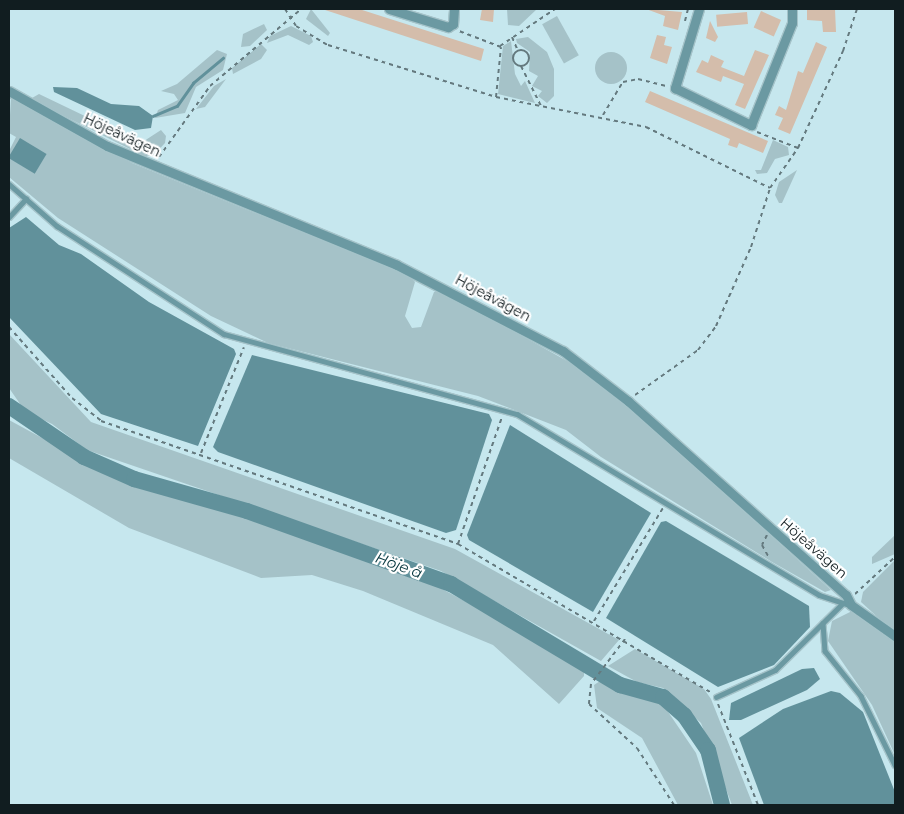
<!DOCTYPE html>
<html>
<head>
<meta charset="utf-8">
<style>
  body { margin:0 }
  #map { position:relative; width:904px; height:814px; overflow:hidden; background:#c6e7ee; font-family:Montserrat,sans-serif }
  div>[style] { position:absolute }
  [style*='--x'] { left:calc(var(--x)*1px); top:calc(var(--y)*1px); width:calc(var(--w)*1px); rotate:calc(var(--a)*1deg) }
  .green>* { inset:0; background:#a5c2c8; transform-origin:0 0 }
  .round { border-radius:50% }
  .water>* { inset:0; background:#61919b; transform-origin:0 0 }
  .stream>* { height:2.5px; margin:-1.25px; padding:0 1.25px; transform-origin:1.25px; border-radius:1.25px; background:#61919b }
  .river>* { height:16px; margin:-8px; padding:0 8px; transform-origin:8px; border-radius:8px; background:#61919b }
  .building>* { inset:0; background:#d4bdab; transform-origin:0 0 }
  .path>* { height:2px; margin-top:-1px; transform-origin:0; background:repeating-linear-gradient(90deg,#64797e 0 4px,transparent 0 8px) }
  .path>.ring { margin:-1px; padding:0; box-sizing:content-box; background:none; border:2px solid #64797e; border-radius:50% }
  .roads { filter:drop-shadow(1px 0 #a5c3c9) drop-shadow(-1px 0 #a5c3c9) drop-shadow(0 1px #a5c3c9) drop-shadow(0 -1px #a5c3c9) }
  .service>* { height:4.5px; margin:-2.25px; padding:0 2.25px; transform-origin:2.25px; border-radius:2.25px; background:#6b99a2 }
  .minor>* { height:9px; margin:-4.5px; padding:0 4.5px; transform-origin:4.5px; border-radius:4.5px; background:#6b99a2 }
  span { translate:-50% -50%; white-space:nowrap; text-align:center; line-height:1.15; -webkit-text-stroke:4.5px #fff; paint-order:stroke }
  .street-label { font-size:14px; color:#111d20 }
  .water-label { font-size:15px; color:#02333b; font-style:italic }
  .frame { position:absolute; inset:0; border:10px solid #111d20; pointer-events:none }
</style>
</head>
<body>
<div id="map">
  <div class="green">
    <i style="clip-path:polygon(311px 9px,330px 33px,328px 36px,306px 19px)"></i>
    <i style="clip-path:polygon(507px 9px,537px 9px,519px 26px,508px 25px)"></i>
    <i style="left:557px;top:16px;width:45px;height:17px;rotate:61deg"></i>
    <i style="clip-path:polygon(264px 24px,267px 30px,250px 46px,241px 47px,243px 34px)"></i>
    <i style="clip-path:polygon(291px 26px,311px 36px,313px 42px,309px 45px,288px 35px,267px 43px,270px 36px)"></i>
    <i style="clip-path:polygon(528px 37px,547px 52px,554px 69px,554px 96px,547px 103px,538px 96px,542px 91px,532px 86px,538px 76px,529px 71px,530px 52px,517px 43px,516px 39px)"></i>
    <i style="clip-path:polygon(511px 41px,515px 74px,521px 86px,525px 81px,535px 103px,498px 94px,503px 46px)"></i>
    <i style="clip-path:polygon(261px 44px,267px 50px,261px 59px,233px 74px,232px 68px)"></i>
    <i style="clip-path:polygon(217px 50px,227px 54px,223px 70px,196px 87px,185px 113px,155px 118px,158px 110px,178px 100px,174px 94px,161px 91px,177px 84px)"></i>
    <i class="round" style="left:595px;top:52px;width:32px;height:32px"></i>
    <i style="clip-path:polygon(226px 79px,205px 107px,196px 109px,214px 86px)"></i>
    <i style="clip-path:polygon(39px 94px,141px 143px,161px 130px,166px 136px,165px 143px,153px 156px,144px 156px,38px 103px,32px 98px)"></i>
    <i style="clip-path:polygon(11px 97px,132px 163px,410px 276px,415px 282px,405px 316px,412px 328px,421px 327px,434px 292px,442px 291px,576px 366px,612px 392px,831px 590px,825px 592px,772px 562px,601px 457px,566px 430px,478px 396px,268px 343px,211px 316px,58px 218px,9px 177px,9px 151px,16px 137px,9px 133px)"></i>
    <i style="clip-path:polygon(773px 140px,788px 147px,789px 155px,775px 159px,767px 173px,757px 174px,755px 170px,761px 170px)"></i>
    <i style="clip-path:polygon(797px 170px,782px 203px,779px 203px,775px 195px,779px 182px)"></i>
    <i style="clip-path:polygon(9px 334px,91px 422px,455px 549px,619px 640px,601px 661px,441px 571px,87px 450px,52px 424px,25px 411px,9px 388px)"></i>
    <i style="clip-path:polygon(9px 420px,125px 483px,225px 510px,429px 582px,536px 639px,584px 671px,584px 676px,559px 704px,493px 645px,363px 591px,312px 575px,261px 578px,129px 528px,9px 458px)"></i>
    <i style="clip-path:polygon(895px 535px,895px 554px,872px 564px,872px 557px)"></i>
    <i style="clip-path:polygon(895px 560px,895px 633px,861px 602px,863px 592px)"></i>
    <i style="clip-path:polygon(852px 611px,895px 640px,895px 755px,872px 705px,828px 641px,832px 621px)"></i>
    <i style="clip-path:polygon(635px 649px,704px 689px,711px 699px,753px 805px,732px 805px,701px 723px,663px 688px,637px 682px,608px 666px)"></i>
    <i style="clip-path:polygon(600px 681px,619px 691px,660px 700px,696px 753px,713px 805px,678px 805px,642px 738px,597px 708px,594px 685px)"></i>
  </div>
  <div class="water">
    <i style="clip-path:polygon(53px 87px,77px 88px,111px 104px,139px 106px,153px 116px,151px 128px,135px 130px,54px 92px)"></i>
    <i style="left:20px;top:138px;width:31px;height:23px;rotate:31deg"></i>
    <i style="clip-path:polygon(26px 217px,59px 245px,81px 254px,149px 302px,234px 349px,236px 354px,198px 446px,101px 414px,9px 317px,9px 228px)"></i>
    <i style="clip-path:polygon(252px 355px,489px 414px,492px 420px,456px 530px,446px 533px,218px 452px,213px 447px)"></i>
    <i style="clip-path:polygon(510px 425px,651px 513px,593px 612px,469px 540px,467px 535px)"></i>
    <i style="clip-path:polygon(666px 521px,809px 606px,810px 627px,774px 665px,718px 687px,606px 618px,661px 522px)"></i>
    <i style="clip-path:polygon(814px 668px,820px 679px,807px 690px,741px 720px,729px 720px,731px 703px,802px 669px)"></i>
    <i style="clip-path:polygon(831px 691px,840px 693px,863px 712px,895px 792px,895px 805px,764px 805px,739px 738px,783px 709px)"></i>
  </div>
  <div class="stream">
    <i style="--x:153;--y:116;--w:26;--a:-23"></i>
    <i style="--x:177;--y:106;--w:28;--a:-55"></i>
    <i style="--x:193;--y:83;--w:39;--a:-40"></i>
  </div>
  <div class="river">
    <i style="--x:9;--y:406;--w:91;--a:34.2"></i>
    <i style="--x:84;--y:457;--w:55;--a:23.7"></i>
    <i style="--x:134;--y:479;--w:117;--a:15.8"></i>
    <i style="--x:247;--y:511;--w:217;--a:19.7"></i>
    <i style="--x:451;--y:584;--w:197;--a:30.9"></i>
    <i style="--x:620;--y:685;--w:45;--a:15.6"></i>
    <i style="--x:663;--y:697;--w:28;--a:41"></i>
    <i style="--x:684;--y:715;--w:42;--a:55.6"></i>
    <i style="--x:708;--y:750;--w:57;--a:75.7"></i>
  </div>
  <div class="building">
    <i style="clip-path:polygon(322px 9px,359px 9px,484px 49px,481px 61px)"></i>
    <i style="clip-path:polygon(482px 9px,494px 9px,493px 22px,480px 20px)"></i>
    <i style="clip-path:polygon(646px 9px,682px 12px,678px 30px,663px 26px,665px 16px)"></i>
    <i style="clip-path:polygon(807px 9px,835px 9px,836px 32px,823px 32px,822px 21px,807px 20px)"></i>
    <i style="left:761px;top:11px;width:22px;height:18px;rotate:24deg"></i>
    <i style="left:747px;top:12px;width:12px;height:31px;rotate:85deg"></i>
    <i style="clip-path:polygon(710px 21px,718px 37px,715px 42px,706px 38px)"></i>
    <i style="clip-path:polygon(657px 35px,666px 37px,664px 45px,672px 47px,667px 64px,650px 58px)"></i>
    <i style="clip-path:polygon(816px 42px,827px 47px,825px 52px,790px 134px,778px 129px,783px 118px,775px 115px,779px 106px,786px 110px,798px 71px,803px 73px)"></i>
    <i style="clip-path:polygon(755px 50px,769px 55px,745px 109px,735px 105px,744px 84px,723px 76px,721px 82px,696px 72px,702px 60px,708px 63px,711px 55px,724px 61px,721px 67px,744px 76px)"></i>
    <i style="clip-path:polygon(650px 91px,768px 141px,763px 153px,739px 143px,737px 148px,728px 145px,730px 139px,645px 102px)"></i>
  </div>
  <div class="path">
    <i style="--x:285;--y:9;--w:20;--a:57"></i>
    <i style="--x:296;--y:26;--w:37;--a:31"></i>
    <i style="--x:328;--y:45;--w:176;--a:17.2"></i>
    <i style="--x:496;--y:97;--w:50;--a:-84.3"></i>
    <i style="--x:501;--y:47;--w:45;--a:-159.1"></i>
    <i style="--x:685;--y:21;--w:12;--a:-76"></i>
    <i style="--x:512;--y:37;--w:13;--a:67"></i>
    <i style="--x:500;--y:46;--w:66;--a:-33.9"></i>
    <i class="ring" style="left:513px;top:50px;width:14px;height:14px"></i>
    <i style="--x:521;--y:66;--w:45;--a:63.4"></i>
    <i style="--x:496;--y:97;--w:153;--a:11.3"></i>
    <i style="--x:646;--y:127;--w:138;--a:26.2"></i>
    <i style="--x:603;--y:115;--w:39;--a:-59"></i>
    <i style="--x:623;--y:82;--w:15;--a:-11"></i>
    <i style="--x:638;--y:79;--w:30;--a:14"></i>
    <i style="--x:757;--y:132;--w:44;--a:21.3"></i>
    <i style="--x:159;--y:157;--w:87;--a:-54.3"></i>
    <i style="--x:210;--y:86;--w:119;--a:-40.2"></i>
    <i style="--x:9;--y:327;--w:95;--a:48.4"></i>
    <i style="--x:72;--y:398;--w:37;--a:38"></i>
    <i style="--x:101;--y:421;--w:378;--a:19"></i>
    <i style="--x:458;--y:544;--w:294;--a:30.4"></i>
    <i style="--x:635;--y:395;--w:77;--a:-35.5"></i>
    <i style="--x:698;--y:350;--w:30;--a:-53"></i>
    <i style="--x:716;--y:326;--w:86;--a:-66.1"></i>
    <i style="--x:751;--y:247;--w:62;--a:-72.1"></i>
    <i style="--x:770;--y:188;--w:49;--a:-55"></i>
    <i style="--x:798;--y:148;--w:107;--a:-65.1"></i>
    <i style="--x:843;--y:51;--w:44;--a:-71.6"></i>
    <i style="--x:201;--y:453;--w:114;--a:-67.9"></i>
    <i style="--x:767;--y:535;--w:11;--a:117"></i>
    <i style="--x:762;--y:545;--w:13;--a:61"></i>
    <i style="--x:458;--y:544;--w:134;--a:-70.9"></i>
    <i style="--x:855;--y:594;--w:54;--a:-42.8"></i>
    <i style="--x:594;--y:621;--w:132;--a:-58.6"></i>
    <i style="--x:625;--y:639;--w:56;--a:127.1"></i>
    <i style="--x:591;--y:684;--w:20;--a:96"></i>
    <i style="--x:589;--y:704;--w:65;--a:42.5"></i>
    <i style="--x:637;--y:748;--w:68;--a:57"></i>
    <i style="--x:718;--y:704;--w:109;--a:68.4"></i>
  </div>
  <div class="roads">
    <div class="service">
      <i style="--x:9;--y:184;--w:64;--a:41.2"></i>
      <i style="--x:57;--y:226;--w:199;--a:32.9"></i>
      <i style="--x:224;--y:334;--w:304;--a:15.3"></i>
      <i style="--x:517;--y:414;--w:352;--a:30.9"></i>
      <i style="--x:819;--y:595;--w:32;--a:18"></i>
      <i style="--x:9;--y:217;--w:25;--a:-47"></i>
      <i style="--x:823;--y:623;--w:28;--a:86"></i>
      <i style="--x:825;--y:651;--w:58;--a:51.3"></i>
      <i style="--x:861;--y:696;--w:77;--a:63.8"></i>
      <i style="--x:716;--y:697;--w:65;--a:-24.6"></i>
      <i style="--x:775;--y:670;--w:95;--a:-44.6"></i>
    </div>
    <div class="minor">
      <i style="--x:389;--y:9;--w:62;--a:17"></i>
      <i style="--x:448;--y:27;--w:6;--a:-31"></i>
      <i style="--x:453;--y:24;--w:15;--a:-86"></i>
      <i style="--x:699;--y:9;--w:83;--a:106.9"></i>
      <i style="--x:675;--y:88;--w:85;--a:26"></i>
      <i style="--x:751;--y:125;--w:110;--a:-68.1"></i>
      <i style="--x:792;--y:23;--w:14;--a:-90"></i>
      <i style="--x:9;--y:91;--w:112;--a:29.3"></i>
      <i style="--x:107;--y:146;--w:313;--a:22.3"></i>
      <i style="--x:397;--y:265;--w:187;--a:27.4"></i>
      <i style="--x:563;--y:351;--w:82;--a:37.6"></i>
      <i style="--x:628;--y:401;--w:292;--a:41.7"></i>
      <i style="--x:846;--y:595;--w:11;--a:63"></i>
      <i style="--x:851;--y:605;--w:54;--a:35.2"></i>
    </div>
  </div>
  <div class="street-label">
    <span style="left:122px;top:135px;rotate:25deg">Höjeåvägen</span>
    <span style="left:493px;top:298px;rotate:28deg">Höjeåvägen</span>
    <span style="left:814px;top:548px;rotate:41deg">Höjeåvägen</span>
  </div>
  <div class="water-label">
    <span style="left:399px;top:565px;rotate:20deg">Höje å</span>
  </div>
  <div class="frame"></div>
</div>
</body>
</html>
